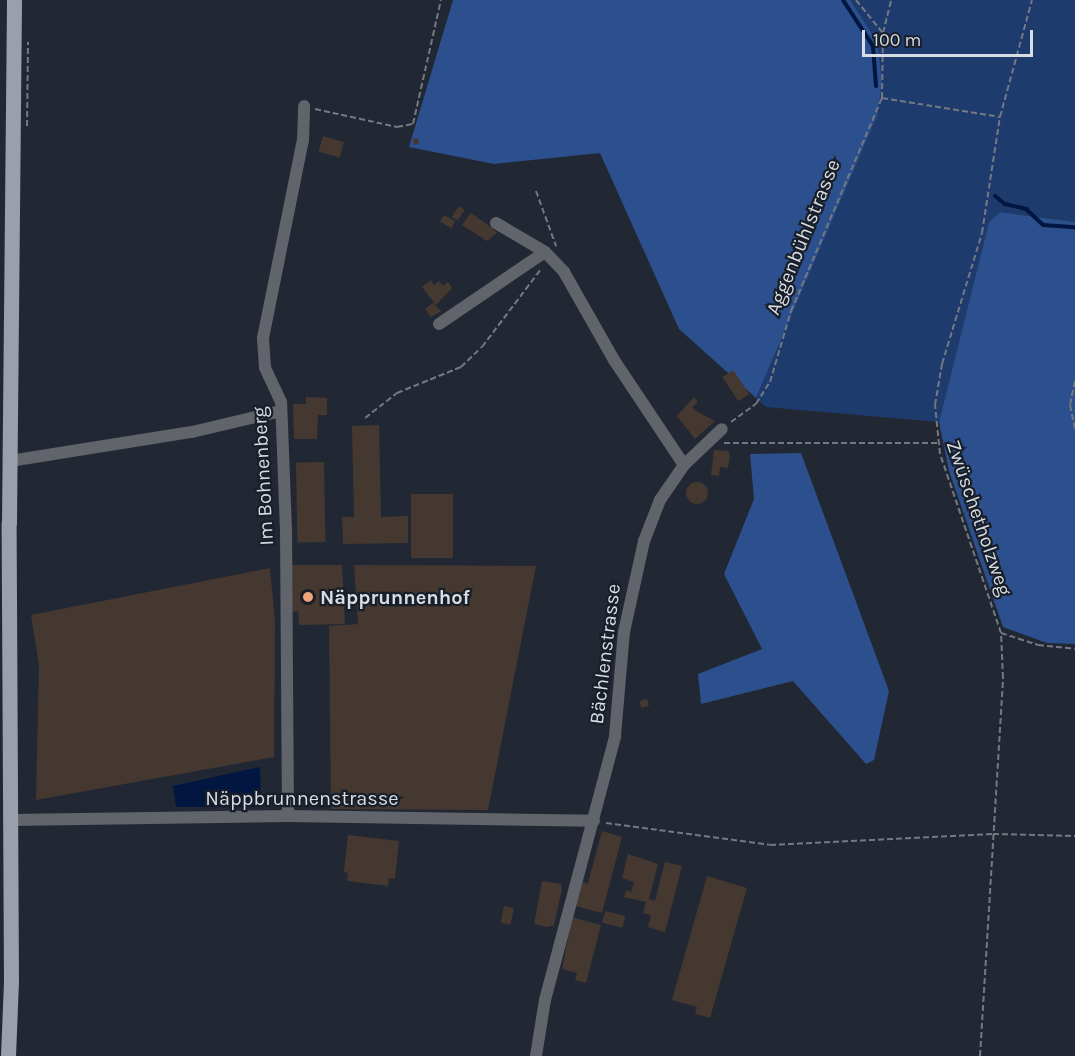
<!DOCTYPE html>
<html>
<head>
<meta charset="utf-8">
<style>
  body { margin:0 }
  #map { position:relative; width:1075px; height:1056px; overflow:hidden; background:#222833; font-family:Karla,sans-serif }
  div>[style] { position:absolute }
  [style*='--x'] { left:calc(var(--x)*1px); top:calc(var(--y)*1px); width:calc(var(--w)*1px); rotate:calc(var(--a)*1deg) }
  .green>* { inset:0; background:#1e3b6e }
  .forest>* { inset:0; background:#2c4f8d }
  .water>* { inset:0; background:#011641 }
  .stream>* { height:4px; margin:-2px; padding:0 2px; transform-origin:2px; border-radius:2px; background:#011641 }
  .building>* { inset:0; background:#443831; transform-origin:0 0 }
  .round { border-radius:50% }
  .path>* { height:2px; margin-top:-1px; transform-origin:0; background:repeating-linear-gradient(90deg,#737881 0 6px,transparent 0 9px) }
  .minor>* { height:12px; margin:-6px; padding:0 6px; transform-origin:6px; border-radius:6px; background:#61646a }
  .major>* { height:15px; margin:-7.5px; padding:0 7.5px; transform-origin:7.5px; border-radius:7.5px; background:#99a0ac }
  .dots>* { width:16px; height:16px; translate:-50% -50%; box-sizing:border-box; border:3px solid #191f29; border-radius:50% }
  span { translate:-50% -50%; white-space:nowrap; text-align:center; line-height:1.15; -webkit-text-stroke:4.5px #191f29; paint-order:stroke }
  .street-label { font-size:20px; color:#d8dce3 }
  .poi-label { font-size:20px; color:#d8dce3; font-weight:700 }
  .left { translate:0 -50%; text-align:left }
  .scale { position:absolute; left:862px; top:30px; width:171px; height:27px; box-sizing:border-box; border:3px solid #d8dce3; border-top:0; padding-left:8px; font-size:18px; line-height:21px; white-space:nowrap; color:#d8dce3; -webkit-text-stroke:4px #191f29; paint-order:stroke }
</style>
</head>
<body>
<div id="map">
  <div class="green">
    <i style="clip-path:polygon(850px 0,1075px 0,1075px 222px,1000px 212px,989px 222px,939px 422px,766px 407px,756px 398px,877px 116px,877px 41px)"></i>
  </div>
  <div class="forest">
    <i style="clip-path:polygon(453px 0,850px 0,877px 41px,882px 82px,877px 116px,756px 398px,679px 329px,600px 153px,494px 164px,409px 147px)"></i>
    <i style="clip-path:polygon(1000px 212px,1075px 222px,1075px 644px,1047px 643px,1003px 627px,949px 471px,939px 422px,989px 222px)"></i>
    <i style="clip-path:polygon(801px 453px,889px 691px,874px 760px,866px 764px,793px 681px,701px 704px,698px 674px,762px 649px,724px 574px,754px 499px,750px 454px)"></i>
  </div>
  <div class="water">
    <i style="clip-path:polygon(260px 767px,261px 807px,176px 807px,173px 786px)"></i>
  </div>
  <div class="stream">
    <i style="--x:843;--y:0;--w:55;--a:56.9"></i>
    <i style="--x:873;--y:46;--w:40;--a:85.7"></i>
    <i style="--x:995;--y:196;--w:13;--a:39"></i>
    <i style="--x:1005;--y:204;--w:22;--a:13"></i>
    <i style="--x:1026;--y:209;--w:23;--a:43"></i>
    <i style="--x:1043;--y:225;--w:32;--a:4"></i>
  </div>
  <div class="building">
    <i style="left:323px;top:136px;width:22px;height:16px;rotate:16deg"></i>
    <i style="left:418px;top:138px;width:6px;height:5px;rotate:81deg"></i>
    <i style="left:459px;top:206px;width:7px;height:13px;rotate:34deg"></i>
    <i style="clip-path:polygon(471px 213px,492px 228px,497px 233px,487px 241px,462px 225px)"></i>
    <i style="left:444px;top:215px;width:13px;height:8px;rotate:29deg"></i>
    <i style="clip-path:polygon(431px 280px,434px 285px,439px 281px,443px 286px,448px 282px,452px 288px,436px 305px,422px 287px)"></i>
    <i style="clip-path:polygon(433px 303px,441px 311px,431px 317px,425px 309px)"></i>
    <i style="left:733px;top:370px;width:29px;height:13px;rotate:56deg"></i>
    <i style="clip-path:polygon(306px 397px,327px 398px,327px 415px,318px 415px,317px 439px,294px 439px,293px 404px,306px 404px)"></i>
    <i style="clip-path:polygon(694px 397px,698px 402px,692px 407px,696px 411px,715px 421px,695px 439px,677px 416px)"></i>
    <i style="clip-path:polygon(379px 425px,381px 517px,408px 516px,408px 543px,343px 544px,342px 517px,354px 517px,352px 426px)"></i>
    <i style="clip-path:polygon(714px 450px,728px 451px,730px 456px,728px 468px,720px 467px,719px 476px,711px 475px)"></i>
    <i style="left:324px;top:462px;width:80px;height:28px;rotate:89deg"></i>
    <i class="round" style="left:686px;top:482px;width:22px;height:22px"></i>
    <i style="left:411px;top:494px;width:42px;height:64px"></i>
    <i style="clip-path:polygon(290px 565px,342px 565px,345px 624px,299px 625px,298px 611px,291px 612px)"></i>
    <i style="clip-path:polygon(354px 565px,536px 566px,488px 810px,331px 809px,329px 626px,358px 624px)"></i>
    <i style="clip-path:polygon(270px 568px,275px 622px,274px 757px,36px 800px,39px 665px,31px 615px)"></i>
    <i style="left:647px;top:699px;width:7px;height:8px;rotate:74deg"></i>
    <i style="clip-path:polygon(602px 831px,622px 837px,602px 913px,575px 906px,582px 882px,588px 883px)"></i>
    <i style="clip-path:polygon(348px 835px,399px 841px,395px 879px,389px 878px,388px 886px,347px 881px,348px 873px,344px 872px)"></i>
    <i style="clip-path:polygon(628px 854px,658px 864px,649px 899px,655px 901px,665px 862px,682px 866px,665px 932px,648px 927px,651px 915px,643px 913px,646px 902px,624px 897px,626px 890px,631px 892px,634px 882px,622px 878px)"></i>
    <i style="clip-path:polygon(707px 876px,747px 888px,710px 1018px,695px 1014px,697px 1007px,672px 1000px)"></i>
    <i style="clip-path:polygon(542px 881px,561px 884px,562px 889px,554px 925px,547px 927px,534px 924px)"></i>
    <i style="left:504px;top:906px;width:10px;height:17px;rotate:11deg"></i>
    <i style="left:605px;top:911px;width:21px;height:12px;rotate:14deg"></i>
    <i style="clip-path:polygon(572px 917px,601px 925px,586px 983px,575px 980px,577px 973px,562px 969px)"></i>
  </div>
  <div class="path">
    <i style="--x:856;--y:0;--w:43;--a:50.7"></i>
    <i style="--x:882;--y:98;--w:120;--a:9.1"></i>
    <i style="--x:315;--y:109;--w:84;--a:12.4"></i>
    <i style="--x:397;--y:127;--w:16;--a:-11"></i>
    <i style="--x:413;--y:124;--w:127;--a:-77.3"></i>
    <i style="--x:27;--y:126;--w:84;--a:-89.3"></i>
    <i style="--x:536;--y:191;--w:59;--a:70"></i>
    <i style="--x:1075;--y:381;--w:25;--a:102"></i>
    <i style="--x:1070;--y:405;--w:25;--a:78"></i>
    <i style="--x:365;--y:418;--w:41;--a:-38"></i>
    <i style="--x:397;--y:393;--w:69;--a:-22.1"></i>
    <i style="--x:461;--y:367;--w:29;--a:-44"></i>
    <i style="--x:482;--y:347;--w:98;--a:-52.9"></i>
    <i style="--x:731;--y:422;--w:31;--a:-36"></i>
    <i style="--x:756;--y:404;--w:26;--a:-58"></i>
    <i style="--x:770;--y:382;--w:74;--a:-73.5"></i>
    <i style="--x:791;--y:311;--w:232;--a:-66.9"></i>
    <i style="--x:882;--y:98;--w:65;--a:-89.1"></i>
    <i style="--x:883;--y:33;--w:34;--a:-76"></i>
    <i style="--x:724;--y:443;--w:213;--a:0"></i>
    <i style="--x:1001;--y:633;--w:39;--a:18"></i>
    <i style="--x:1038;--y:645;--w:37;--a:6"></i>
    <i style="--x:606;--y:823;--w:165;--a:7.6"></i>
    <i style="--x:770;--y:845;--w:223;--a:-2.8"></i>
    <i style="--x:993;--y:834;--w:82;--a:1.4"></i>
    <i style="--x:980;--y:1056;--w:379;--a:-86.5"></i>
    <i style="--x:1003;--y:678;--w:45;--a:-92.5"></i>
    <i style="--x:1001;--y:633;--w:189;--a:-108.8"></i>
    <i style="--x:940;--y:454;--w:49;--a:-95.8"></i>
    <i style="--x:935;--y:405;--w:42;--a:-80.3"></i>
    <i style="--x:942;--y:364;--w:137;--a:-73"></i>
    <i style="--x:982;--y:233;--w:117;--a:-81.2"></i>
    <i style="--x:1000;--y:117;--w:121;--a:-74.7"></i>
  </div>
  <div class="minor">
    <i style="--x:496;--y:223;--w:57;--a:30.6"></i>
    <i style="--x:545;--y:252;--w:28;--a:46"></i>
    <i style="--x:564;--y:272;--w:101;--a:60.4"></i>
    <i style="--x:614;--y:360;--w:126;--a:56.3"></i>
    <i style="--x:439;--y:324;--w:128;--a:-34.2"></i>
    <i style="--x:10;--y:461;--w:184;--a:-9.1"></i>
    <i style="--x:192;--y:432;--w:91;--a:-13.3"></i>
    <i style="--x:288;--y:816;--w:286;--a:-90.4"></i>
    <i style="--x:286;--y:530;--w:128;--a:-92.2"></i>
    <i style="--x:281;--y:402;--w:38;--a:-115"></i>
    <i style="--x:265;--y:367;--w:29;--a:-94"></i>
    <i style="--x:263;--y:338;--w:202;--a:-78.6"></i>
    <i style="--x:303;--y:140;--w:34;--a:-88"></i>
    <i style="--x:10;--y:820;--w:278;--a:-0.8"></i>
    <i style="--x:288;--y:816;--w:306;--a:0.9"></i>
    <i style="--x:536;--y:1056;--w:57;--a:-80.9"></i>
    <i style="--x:545;--y:1000;--w:273;--a:-75.1"></i>
    <i style="--x:615;--y:736;--w:104;--a:-85.1"></i>
    <i style="--x:624;--y:632;--w:93;--a:-77.6"></i>
    <i style="--x:644;--y:541;--w:44;--a:-68.7"></i>
    <i style="--x:660;--y:500;--w:42;--a:-55.6"></i>
    <i style="--x:684;--y:465;--w:52;--a:-43.5"></i>
  </div>
  <div class="major">
    <i style="--x:8;--y:1056;--w:75;--a:-87.7"></i>
    <i style="--x:11;--y:981;--w:458;--a:-90.3"></i>
    <i style="--x:9;--y:523;--w:523;--a:-89.45"></i>
  </div>
  <div class="dots">
    <i style="left:308px;top:597px;background:#efa377"></i>
  </div>
  <div class="street-label">
    <span style="left:803px;top:237px;rotate:-68deg">Aggenbühlstrasse</span>
    <span style="left:263px;top:476px;rotate:-93deg">Im Bohnenberg</span>
    <span style="left:979px;top:518px;rotate:71deg">Zwüschetholzweg</span>
    <span style="left:605px;top:654px;rotate:-83deg">Bächlenstrasse</span>
    <span style="left:302px;top:798px">Näppbrunnenstrasse</span>
  </div>
  <div class="poi-label">
    <span class="left" style="left:320px;top:597px">Näpprunnenhof</span>
  </div>
  <div class="scale">100 m</div>
</div>
</body>
</html>
